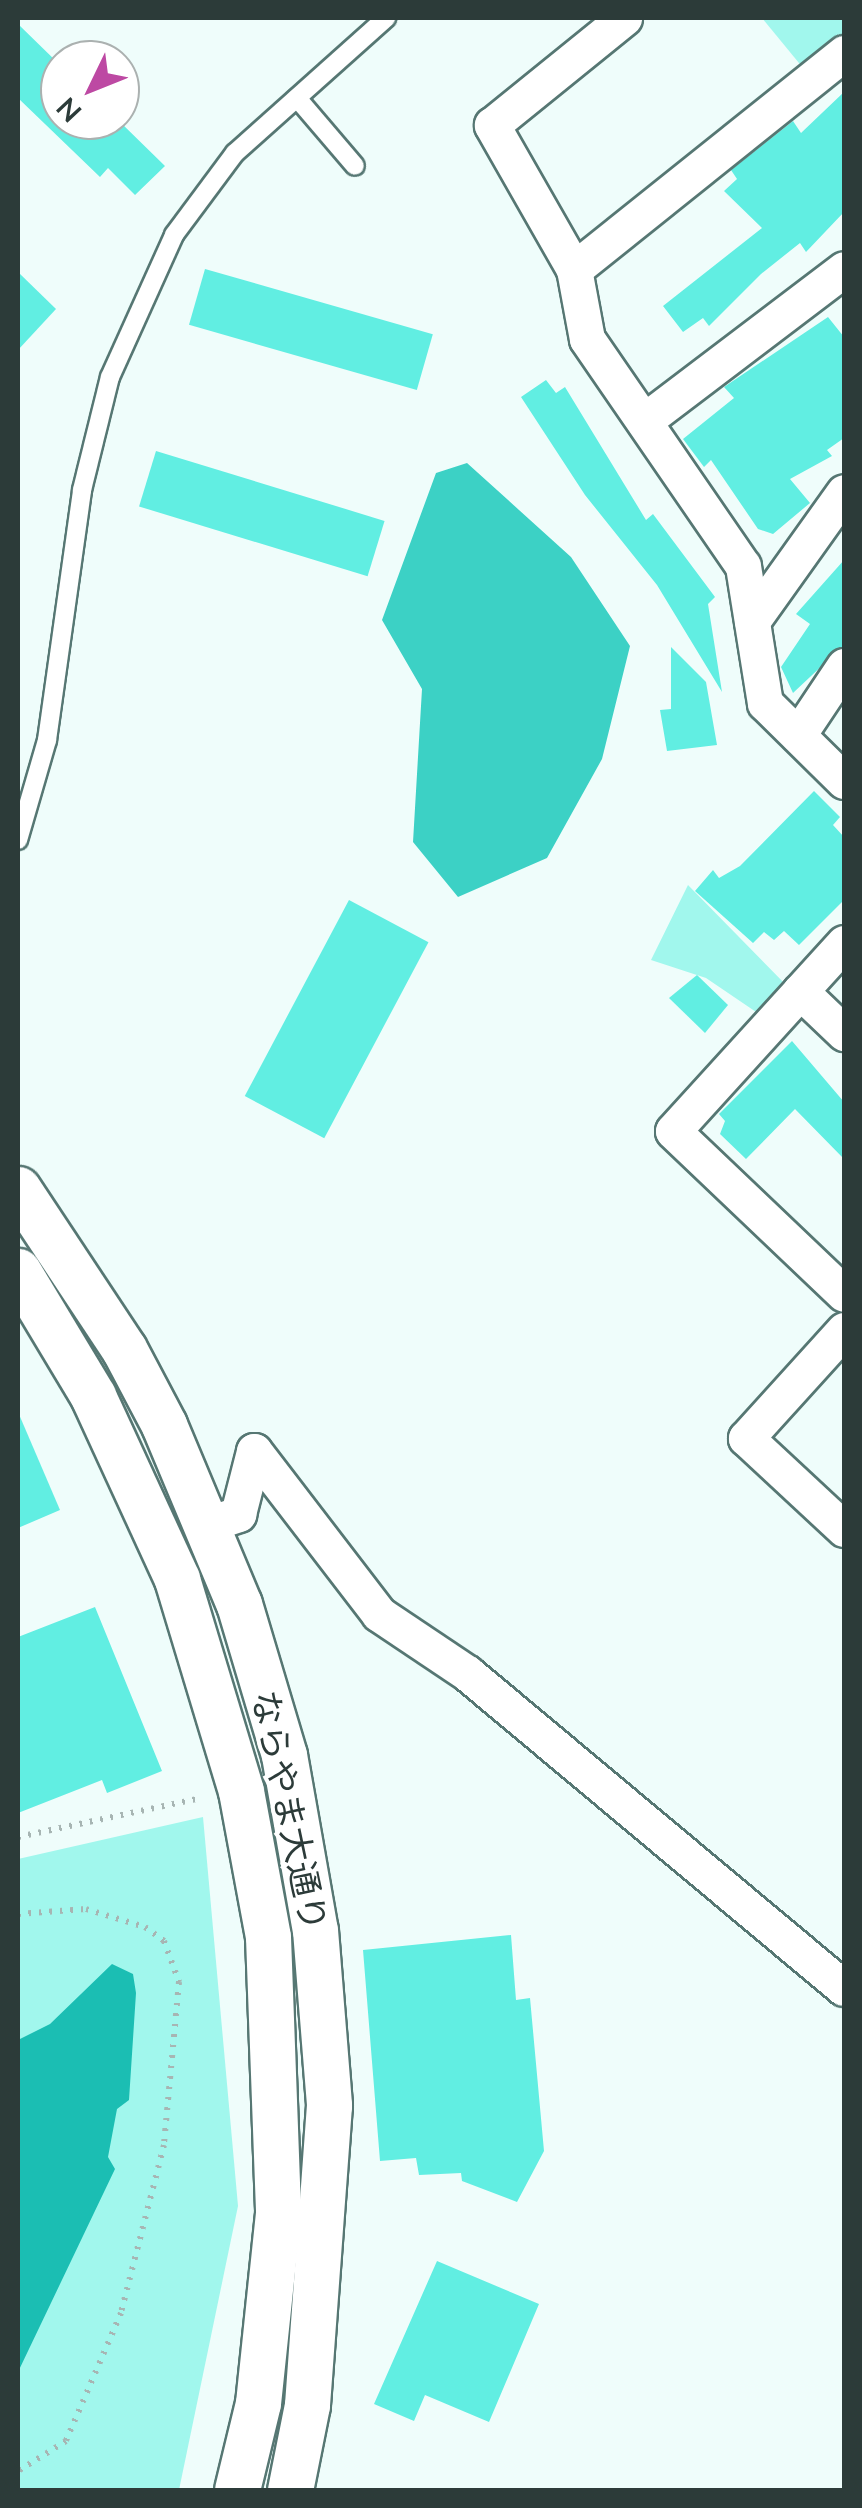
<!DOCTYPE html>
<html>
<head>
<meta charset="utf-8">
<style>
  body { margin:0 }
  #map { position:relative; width:862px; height:2508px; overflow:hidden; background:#effdfb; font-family:"Nunito Sans","Noto Sans JP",sans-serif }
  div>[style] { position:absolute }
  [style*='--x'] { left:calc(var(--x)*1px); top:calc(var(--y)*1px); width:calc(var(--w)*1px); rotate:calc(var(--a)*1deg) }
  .green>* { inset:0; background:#a1f7ed }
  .forest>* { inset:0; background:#3cd1c5 }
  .water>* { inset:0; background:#1bbeb3 }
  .building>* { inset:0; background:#61eee2; transform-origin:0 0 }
  .path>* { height:6px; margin-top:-3px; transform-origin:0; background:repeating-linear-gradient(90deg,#a7b5b3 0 2.5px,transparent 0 10.5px) }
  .roads { filter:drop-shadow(2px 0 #567773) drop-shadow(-2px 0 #567773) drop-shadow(0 2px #567773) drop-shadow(0 -2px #567773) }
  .service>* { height:18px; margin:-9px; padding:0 9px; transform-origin:9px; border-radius:9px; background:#fff }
  .minor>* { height:35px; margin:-17.5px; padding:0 17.5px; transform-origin:17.5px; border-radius:17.5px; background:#fff }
  .tertiary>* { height:45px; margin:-22.5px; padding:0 22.5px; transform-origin:22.5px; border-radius:22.5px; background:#fff }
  span { translate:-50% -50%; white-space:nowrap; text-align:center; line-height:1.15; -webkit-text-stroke:8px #fff; paint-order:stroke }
  .street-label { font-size:35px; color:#2c3b39 }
  .frame { position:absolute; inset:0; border:20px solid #2c3b39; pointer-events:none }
  .north { position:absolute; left:40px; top:40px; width:100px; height:100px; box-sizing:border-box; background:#fff; border:2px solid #abb1b0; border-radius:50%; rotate:227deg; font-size:28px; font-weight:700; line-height:40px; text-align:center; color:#2c3b39 }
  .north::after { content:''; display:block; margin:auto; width:35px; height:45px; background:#bd49a3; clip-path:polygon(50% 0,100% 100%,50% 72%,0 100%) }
</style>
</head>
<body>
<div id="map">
  <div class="green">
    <i style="clip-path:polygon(762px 18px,844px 18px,844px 43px,808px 74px)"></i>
    <i style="clip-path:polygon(688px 885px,789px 988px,762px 1016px,706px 978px,651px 960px)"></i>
    <i style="clip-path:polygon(203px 1817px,238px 2206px,179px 2490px,18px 2490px,18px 1859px)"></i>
  </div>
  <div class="forest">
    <i style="clip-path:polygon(467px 463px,571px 557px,630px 646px,602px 759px,547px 858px,458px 897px,413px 842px,422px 689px,382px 620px,436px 473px)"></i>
  </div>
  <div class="water">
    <i style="clip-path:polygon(112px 1964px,133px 1974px,136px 1993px,129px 2100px,117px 2109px,108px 2157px,115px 2169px,18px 2372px,18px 2040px,50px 2024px)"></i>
  </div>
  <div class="building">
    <i style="clip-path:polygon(18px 24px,60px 65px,60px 120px,118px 120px,165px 166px,135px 195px,108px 168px,100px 177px,18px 98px)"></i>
    <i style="clip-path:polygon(844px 92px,844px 212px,806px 252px,800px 243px,761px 274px,709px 326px,703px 318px,683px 332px,663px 306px,762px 228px,724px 191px,737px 179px,731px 170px,793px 121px,801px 133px)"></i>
    <i style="left:205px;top:269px;width:237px;height:58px;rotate:16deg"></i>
    <i style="clip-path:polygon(18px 272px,56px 309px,18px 350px)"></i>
    <i style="clip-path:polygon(828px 317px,844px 337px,844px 438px,827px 450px,832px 456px,790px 479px,810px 503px,773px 534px,758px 529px,711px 460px,704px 467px,683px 439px,734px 398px,724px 387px)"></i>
    <i style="clip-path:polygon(546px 380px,556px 393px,565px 387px,646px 520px,653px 514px,715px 597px,708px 604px,722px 692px,657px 585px,585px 495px,521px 397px)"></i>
    <i style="left:156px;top:451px;width:239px;height:58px;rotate:17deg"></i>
    <i style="clip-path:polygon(844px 560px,844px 645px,793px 693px,781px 667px,810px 624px,796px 614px)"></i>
    <i style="clip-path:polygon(671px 647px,706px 682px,717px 745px,667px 751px,660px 710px,671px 709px)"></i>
    <i style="clip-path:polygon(814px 791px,840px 817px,833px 825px,844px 837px,844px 900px,799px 945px,784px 931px,774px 940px,764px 932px,753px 943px,695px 891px,713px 870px,719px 878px,740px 866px)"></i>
    <i style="left:349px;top:900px;width:90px;height:222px;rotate:28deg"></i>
    <i style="clip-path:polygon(697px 975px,728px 1005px,705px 1033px,669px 998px)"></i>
    <i style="clip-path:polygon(792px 1041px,844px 1102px,844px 1159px,795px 1109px,746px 1159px,720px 1134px,725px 1121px,719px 1114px)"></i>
    <i style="clip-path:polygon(18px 1412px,60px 1510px,18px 1528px)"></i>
    <i style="clip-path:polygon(95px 1607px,162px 1771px,107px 1793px,102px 1780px,18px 1813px,18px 1637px)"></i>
    <i style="clip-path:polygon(511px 1935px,516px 2000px,530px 1998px,544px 2151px,517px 2202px,462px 2181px,461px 2173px,419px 2175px,416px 2158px,380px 2161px,363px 1950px)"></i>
    <i style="clip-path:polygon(437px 2261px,539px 2304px,489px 2422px,425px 2395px,414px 2421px,374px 2404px)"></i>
  </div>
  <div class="path">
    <i style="--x:18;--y:1837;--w:188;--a:-12"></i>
    <i style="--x:18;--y:1914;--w:68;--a:-4.2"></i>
    <i style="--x:86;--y:1909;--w:62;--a:17"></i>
    <i style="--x:145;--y:1927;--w:24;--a:36"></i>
    <i style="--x:164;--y:1941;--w:44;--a:69.9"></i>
    <i style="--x:179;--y:1982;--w:164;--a:95.3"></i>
    <i style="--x:164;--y:2145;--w:173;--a:104.4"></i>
    <i style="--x:121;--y:2313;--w:139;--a:113.3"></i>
    <i style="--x:66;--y:2441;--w:57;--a:148"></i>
  </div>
  <div class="roads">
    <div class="service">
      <i style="--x:297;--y:98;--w:89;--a:49.5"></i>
      <i style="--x:18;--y:840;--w:104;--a:-73.8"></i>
      <i style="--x:47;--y:740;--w:252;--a:-82"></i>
      <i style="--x:82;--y:490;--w:116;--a:-76.1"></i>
      <i style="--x:110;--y:377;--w:156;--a:-65.7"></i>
      <i style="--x:174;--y:235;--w:102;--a:-53.4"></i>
      <i style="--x:235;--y:153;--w:203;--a:-41.8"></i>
    </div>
    <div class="minor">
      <i style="--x:844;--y:53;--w:346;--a:141.3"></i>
      <i style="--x:574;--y:269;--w:71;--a:79.5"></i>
      <i style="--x:587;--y:339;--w:275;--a:55.5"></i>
      <i style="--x:743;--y:566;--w:139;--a:80.9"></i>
      <i style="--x:765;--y:703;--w:111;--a:44.6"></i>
      <i style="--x:574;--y:269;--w:166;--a:-119.7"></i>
      <i style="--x:492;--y:125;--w:170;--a:-39"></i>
      <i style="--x:644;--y:421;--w:251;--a:-37.2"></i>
      <i style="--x:752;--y:621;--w:158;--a:-54.5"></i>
      <i style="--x:798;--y:735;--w:83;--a:-56.3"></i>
      <i style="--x:844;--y:943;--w:254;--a:132.3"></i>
      <i style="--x:673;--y:1131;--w:236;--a:43.6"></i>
      <i style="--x:800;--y:991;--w:61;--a:43.7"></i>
      <i style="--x:844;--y:1330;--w:146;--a:132.2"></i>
      <i style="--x:746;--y:1438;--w:134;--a:42.9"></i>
      <i style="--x:208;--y:1524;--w:32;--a:-18"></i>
      <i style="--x:238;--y:1514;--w:65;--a:-75.7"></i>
      <i style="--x:254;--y:1451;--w:205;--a:52.5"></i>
      <i style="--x:379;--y:1614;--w:106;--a:33.8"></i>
      <i style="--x:467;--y:1673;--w:491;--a:39.9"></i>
    </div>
    <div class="tertiary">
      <i style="--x:18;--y:1189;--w:192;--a:56.5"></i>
      <i style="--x:124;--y:1349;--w:86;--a:62.2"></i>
      <i style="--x:164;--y:1425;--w:194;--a:67.3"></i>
      <i style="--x:239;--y:1604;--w:158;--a:73.4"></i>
      <i style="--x:284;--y:1755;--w:178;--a:80"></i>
      <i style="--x:315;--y:1930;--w:176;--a:85.4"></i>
      <i style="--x:329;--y:2105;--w:301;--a:94.2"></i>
      <i style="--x:307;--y:2405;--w:87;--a:101.3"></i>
      <i style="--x:18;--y:1271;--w:146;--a:59"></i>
      <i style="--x:93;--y:1396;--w:201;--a:65.3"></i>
      <i style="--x:177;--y:1579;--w:221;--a:73.2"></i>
      <i style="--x:241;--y:1791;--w:148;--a:79.5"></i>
      <i style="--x:268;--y:1937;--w:276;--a:87.9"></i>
      <i style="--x:278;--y:2213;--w:191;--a:96"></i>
      <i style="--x:258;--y:2403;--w:89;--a:103.6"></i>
    </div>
  </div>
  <div class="street-label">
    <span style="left:288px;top:1811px;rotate:78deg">ならやま大通り</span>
  </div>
  <div class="frame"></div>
  <div class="north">N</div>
</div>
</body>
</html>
